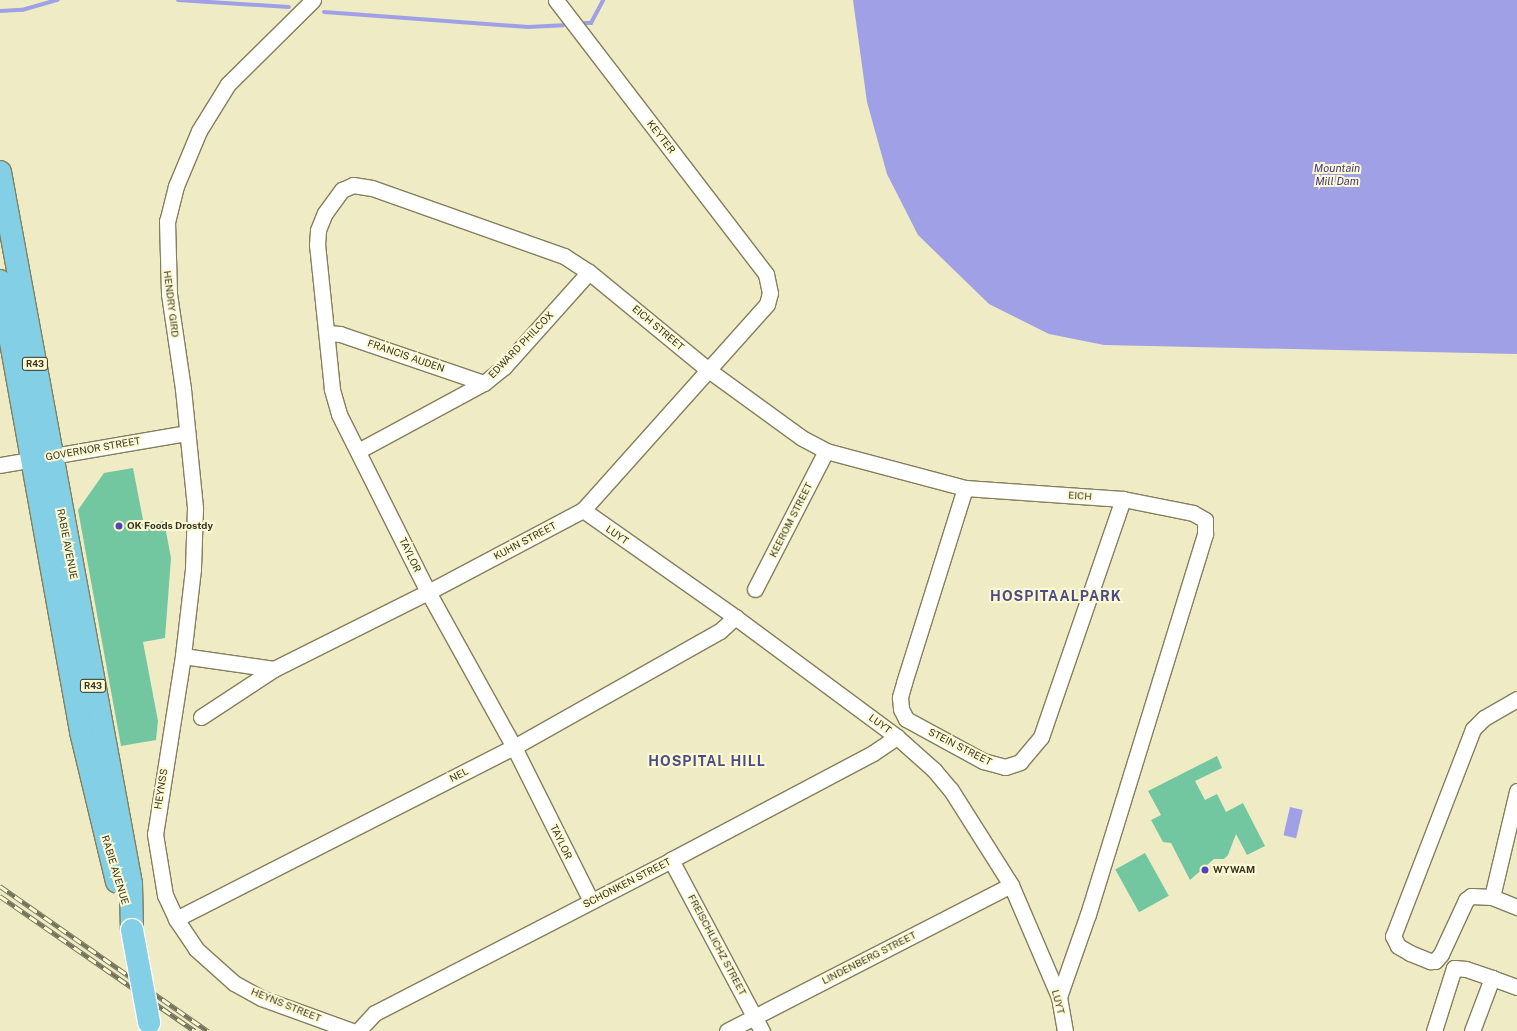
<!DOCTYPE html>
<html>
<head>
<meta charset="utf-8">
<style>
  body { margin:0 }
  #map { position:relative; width:1517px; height:1031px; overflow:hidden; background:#efecc5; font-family:"Public Sans",sans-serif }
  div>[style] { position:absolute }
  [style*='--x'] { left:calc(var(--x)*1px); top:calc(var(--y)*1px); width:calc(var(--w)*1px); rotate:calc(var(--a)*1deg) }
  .water>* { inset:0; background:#9fa0e5; transform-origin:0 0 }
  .stream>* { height:4px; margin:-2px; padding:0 2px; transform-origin:2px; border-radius:2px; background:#9fa0e5 }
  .building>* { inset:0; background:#73c7a0; transform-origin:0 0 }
  .roads { filter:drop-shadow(1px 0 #837f5c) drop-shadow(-1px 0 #837f5c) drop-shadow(0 1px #837f5c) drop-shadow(0 -1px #837f5c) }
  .street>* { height:15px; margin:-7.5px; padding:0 7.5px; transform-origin:7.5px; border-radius:7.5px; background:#fff }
  .primary>* { height:22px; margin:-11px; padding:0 11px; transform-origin:11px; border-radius:11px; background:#82cfe6 }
  .rail>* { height:4.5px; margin-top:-2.25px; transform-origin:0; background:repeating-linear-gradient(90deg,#fdf9d2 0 9px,#73725b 0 18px); box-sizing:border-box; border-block:1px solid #73725b }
  .bridges { filter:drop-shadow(1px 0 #fff) drop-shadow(-1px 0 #fff) drop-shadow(0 1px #fff) drop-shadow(0 -1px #fff) }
  .primary-bridge>* { height:22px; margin:-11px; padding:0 11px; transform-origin:11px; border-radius:11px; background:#82cfe6 }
  .dots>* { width:11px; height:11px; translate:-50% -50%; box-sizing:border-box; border:2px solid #fdf9d2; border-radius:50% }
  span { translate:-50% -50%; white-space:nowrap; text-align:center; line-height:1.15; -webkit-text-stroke:4px #fdf9d2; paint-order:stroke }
  .shield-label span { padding:1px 3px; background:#fdf9d2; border:1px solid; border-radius:3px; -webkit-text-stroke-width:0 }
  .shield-label { font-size:9px; color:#353425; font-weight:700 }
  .street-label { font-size:10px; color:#353425 }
  .poi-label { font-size:10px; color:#353425; font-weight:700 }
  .left { translate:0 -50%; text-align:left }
  .water-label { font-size:11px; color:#3f3788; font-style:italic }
  .district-label { font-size:14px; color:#4c4a88; font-weight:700; letter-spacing:1px }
</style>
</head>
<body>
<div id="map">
  <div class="water">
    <i style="clip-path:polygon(853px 0,1517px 0,1517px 354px,1104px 345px,1049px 334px,989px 304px,918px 235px,887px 174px,867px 102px)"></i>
    <i style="left:1290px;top:807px;width:13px;height:29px;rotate:13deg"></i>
  </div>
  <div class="stream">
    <i style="--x:178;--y:0;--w:111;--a:3.6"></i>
    <i style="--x:0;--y:11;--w:22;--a:-3"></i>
    <i style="--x:22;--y:10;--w:37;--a:-16"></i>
    <i style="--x:324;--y:12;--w:205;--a:4.2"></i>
    <i style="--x:528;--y:27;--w:35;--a:-3"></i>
    <i style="--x:585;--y:23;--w:6;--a:0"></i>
    <i style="--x:591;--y:23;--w:26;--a:-62"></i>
  </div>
  <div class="building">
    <i style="clip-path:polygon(133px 468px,144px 525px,164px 521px,171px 558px,165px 638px,143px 642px,158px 721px,156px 740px,121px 746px,78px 510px,104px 473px)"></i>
    <i style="clip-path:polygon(1217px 756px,1222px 768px,1195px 781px,1205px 800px,1217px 794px,1226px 812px,1243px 803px,1265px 846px,1247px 855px,1236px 834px,1228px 855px,1224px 859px,1214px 859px,1190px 880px,1171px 843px,1163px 842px,1151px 820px,1161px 815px,1148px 791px)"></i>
    <i style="left:1145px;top:853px;width:49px;height:34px;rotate:61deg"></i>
  </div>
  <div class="roads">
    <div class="street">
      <i style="--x:313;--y:0;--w:120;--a:135.3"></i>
      <i style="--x:228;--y:84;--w:55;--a:121.7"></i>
      <i style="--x:199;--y:131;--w:60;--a:112.7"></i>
      <i style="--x:176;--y:186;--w:36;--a:104"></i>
      <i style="--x:167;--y:221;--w:73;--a:88.4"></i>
      <i style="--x:169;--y:294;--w:96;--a:81.6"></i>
      <i style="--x:183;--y:389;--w:120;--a:84.2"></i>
      <i style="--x:195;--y:508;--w:61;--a:91.9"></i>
      <i style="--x:193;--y:569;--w:88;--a:96.6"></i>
      <i style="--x:183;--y:656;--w:180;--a:98.9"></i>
      <i style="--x:155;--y:834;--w:62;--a:80.7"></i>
      <i style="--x:165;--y:895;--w:26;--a:65"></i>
      <i style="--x:176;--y:919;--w:36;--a:56"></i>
      <i style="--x:196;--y:949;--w:51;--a:41.8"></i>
      <i style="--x:234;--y:983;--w:31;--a:29"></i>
      <i style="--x:261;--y:998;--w:97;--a:19.9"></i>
      <i style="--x:327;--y:333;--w:13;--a:4"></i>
      <i style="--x:340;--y:334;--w:152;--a:18.8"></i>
      <i style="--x:358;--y:451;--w:143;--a:-28.4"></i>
      <i style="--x:484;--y:383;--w:26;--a:-39"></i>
      <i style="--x:504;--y:367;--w:127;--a:-48.2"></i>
      <i style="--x:0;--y:465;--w:190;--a:-9.7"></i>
      <i style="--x:965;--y:488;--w:204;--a:107.4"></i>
      <i style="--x:904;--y:683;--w:15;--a:106"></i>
      <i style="--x:900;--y:697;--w:12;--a:85"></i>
      <i style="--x:901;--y:709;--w:11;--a:63"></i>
      <i style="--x:906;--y:719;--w:88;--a:28.6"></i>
      <i style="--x:983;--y:761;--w:23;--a:15"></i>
      <i style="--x:1005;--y:767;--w:16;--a:-18"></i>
      <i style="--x:1020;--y:762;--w:33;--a:-50"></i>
      <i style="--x:1041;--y:737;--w:252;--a:-71"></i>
      <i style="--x:583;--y:510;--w:186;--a:35.1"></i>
      <i style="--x:735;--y:617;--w:202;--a:36.5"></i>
      <i style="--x:897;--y:737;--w:50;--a:41.7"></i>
      <i style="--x:934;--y:770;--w:26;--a:50"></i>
      <i style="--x:951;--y:790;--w:112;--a:57.7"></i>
      <i style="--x:1011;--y:885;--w:122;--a:66.8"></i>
      <i style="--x:1059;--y:997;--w:35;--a:80"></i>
      <i style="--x:755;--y:589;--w:155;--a:-62.8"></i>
      <i style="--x:183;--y:656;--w:92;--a:8.1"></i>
      <i style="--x:274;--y:669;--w:172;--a:-26.6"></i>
      <i style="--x:428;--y:592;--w:175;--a:-27.9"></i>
      <i style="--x:583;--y:510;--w:276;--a:-48.2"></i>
      <i style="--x:767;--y:304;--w:11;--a:-75"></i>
      <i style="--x:770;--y:293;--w:19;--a:-102"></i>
      <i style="--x:766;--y:274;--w:345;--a:-127.5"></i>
      <i style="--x:1517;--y:699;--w:38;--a:150"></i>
      <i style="--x:1484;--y:718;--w:16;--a:135"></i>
      <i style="--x:1473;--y:729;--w:222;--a:111.1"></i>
      <i style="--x:1393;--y:936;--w:11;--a:63"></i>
      <i style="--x:1398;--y:946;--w:14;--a:30"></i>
      <i style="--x:1410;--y:953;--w:22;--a:22"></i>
      <i style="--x:1430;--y:961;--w:5;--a:0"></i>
      <i style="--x:1435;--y:961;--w:9;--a:-49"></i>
      <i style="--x:1441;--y:954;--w:60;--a:-65.2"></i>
      <i style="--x:1466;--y:900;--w:6;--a:-39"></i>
      <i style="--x:1471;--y:896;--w:21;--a:3"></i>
      <i style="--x:1492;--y:897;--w:27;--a:22"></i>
      <i style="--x:201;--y:717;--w:87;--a:-33.3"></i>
      <i style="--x:671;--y:860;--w:194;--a:62"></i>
      <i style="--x:1492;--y:897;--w:109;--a:-76.7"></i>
      <i style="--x:591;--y:901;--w:172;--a:-116.6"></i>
      <i style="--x:514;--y:747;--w:177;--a:-119"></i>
      <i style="--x:428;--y:592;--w:199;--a:-116.6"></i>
      <i style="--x:339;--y:414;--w:26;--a:-106"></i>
      <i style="--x:332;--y:389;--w:145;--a:-95.9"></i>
      <i style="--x:317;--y:245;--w:15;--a:-86"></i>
      <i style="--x:318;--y:230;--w:18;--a:-68"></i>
      <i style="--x:325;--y:213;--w:29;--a:-54"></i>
      <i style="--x:342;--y:190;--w:12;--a:-24"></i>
      <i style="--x:353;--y:185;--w:19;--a:9"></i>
      <i style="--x:372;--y:188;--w:204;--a:19.5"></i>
      <i style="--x:564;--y:256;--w:30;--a:33"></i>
      <i style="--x:589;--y:272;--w:153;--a:39.4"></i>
      <i style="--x:707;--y:369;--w:117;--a:36"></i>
      <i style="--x:802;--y:438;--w:27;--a:28"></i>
      <i style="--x:826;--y:451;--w:144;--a:14.9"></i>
      <i style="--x:965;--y:488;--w:158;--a:4"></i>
      <i style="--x:1123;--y:499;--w:71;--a:11.3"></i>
      <i style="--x:1193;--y:513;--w:14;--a:30"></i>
      <i style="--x:1205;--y:520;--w:14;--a:90"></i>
      <i style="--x:1205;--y:534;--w:398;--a:107.1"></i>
      <i style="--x:1088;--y:914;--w:88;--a:109.3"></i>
      <i style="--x:176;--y:919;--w:379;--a:-27"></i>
      <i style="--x:514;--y:747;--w:236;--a:-29.4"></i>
      <i style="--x:720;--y:631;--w:21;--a:-43"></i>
      <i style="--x:358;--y:1031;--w:25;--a:-47"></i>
      <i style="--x:375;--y:1013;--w:333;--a:-27.3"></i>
      <i style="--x:671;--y:860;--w:229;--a:-27.9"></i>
      <i style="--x:873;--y:753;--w:29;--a:-34"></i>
      <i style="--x:727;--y:1031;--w:319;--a:-27.2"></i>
      <i style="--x:1434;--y:1031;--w:66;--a:-72.4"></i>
      <i style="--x:1454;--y:968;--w:12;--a:5"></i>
      <i style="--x:1466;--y:969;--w:28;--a:19"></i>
      <i style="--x:1472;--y:1031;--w:57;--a:-69.3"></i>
      <i style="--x:1492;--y:978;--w:27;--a:20"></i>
    </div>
    <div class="primary">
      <i style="--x:0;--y:172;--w:724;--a:79.57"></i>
      <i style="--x:131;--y:884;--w:46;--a:88.8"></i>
      <i style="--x:0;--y:281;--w:458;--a:79.8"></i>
      <i style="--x:81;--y:732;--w:154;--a:76.5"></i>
    </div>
  </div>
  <div class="rail">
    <i style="--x:0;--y:886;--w:254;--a:34.9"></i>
    <i style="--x:0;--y:896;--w:237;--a:34.7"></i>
  </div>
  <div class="bridges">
    <div class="primary-bridge">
      <i style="--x:132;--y:930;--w:94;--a:79.5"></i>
    </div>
  </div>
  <div class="dots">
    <i style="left:119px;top:526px;background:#5343ba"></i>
    <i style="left:1205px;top:870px;background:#5343ba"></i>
  </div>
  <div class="shield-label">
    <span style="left:35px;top:364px">R43</span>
    <span style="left:93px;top:686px">R43</span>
  </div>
  <div class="street-label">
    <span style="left:661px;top:137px;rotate:52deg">KEYTER</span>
    <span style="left:171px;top:304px;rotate:83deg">HENDRY GIRD</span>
    <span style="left:658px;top:328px;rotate:40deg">EICH STREET</span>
    <span style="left:521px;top:345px;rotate:-46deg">EDWARD PHILCOX</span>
    <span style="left:406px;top:356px;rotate:19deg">FRANCIS AUDEN</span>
    <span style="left:93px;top:449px;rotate:-10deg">GOVERNOR STREET</span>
    <span style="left:1080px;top:496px;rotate:4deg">EICH</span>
    <span style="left:791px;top:520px;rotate:-63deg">KEEROM STREET</span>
    <span style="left:617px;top:535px;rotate:35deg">LUYT</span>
    <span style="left:525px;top:541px;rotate:-28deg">KUHN STREET</span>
    <span style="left:67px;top:544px;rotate:79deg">RABIE AVENUE</span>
    <span style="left:410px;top:555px;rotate:64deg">TAYLOR</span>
    <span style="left:880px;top:724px;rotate:36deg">LUYT</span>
    <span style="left:960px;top:747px;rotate:27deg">STEIN STREET</span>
    <span style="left:459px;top:775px;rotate:-27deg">NEL</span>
    <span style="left:161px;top:789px;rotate:-81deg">HEYNSS</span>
    <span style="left:561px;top:842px;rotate:64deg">TAYLOR</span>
    <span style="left:115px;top:870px;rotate:73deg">RABIE AVENUE</span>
    <span style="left:627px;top:883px;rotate:-27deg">SCHONKEN STREET</span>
    <span style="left:717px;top:945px;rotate:62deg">FREISCHLICHZ STREET</span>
    <span style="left:869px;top:958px;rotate:-27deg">LINDENBERG STREET</span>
    <span style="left:1058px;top:1002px;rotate:75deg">LUYT</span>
    <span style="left:286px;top:1005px;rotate:22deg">HEYNS STREET</span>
  </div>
  <div class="poi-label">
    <span class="left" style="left:127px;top:526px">OK Foods Drostdy</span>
    <span class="left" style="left:1213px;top:870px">WYWAM</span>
  </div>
  <div class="water-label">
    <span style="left:1337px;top:175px">Mountain<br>Mill Dam</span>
  </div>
  <div class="district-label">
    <span style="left:1056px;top:596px">HOSPITAALPARK</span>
    <span style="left:707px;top:761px">HOSPITAL HILL</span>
  </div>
</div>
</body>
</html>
